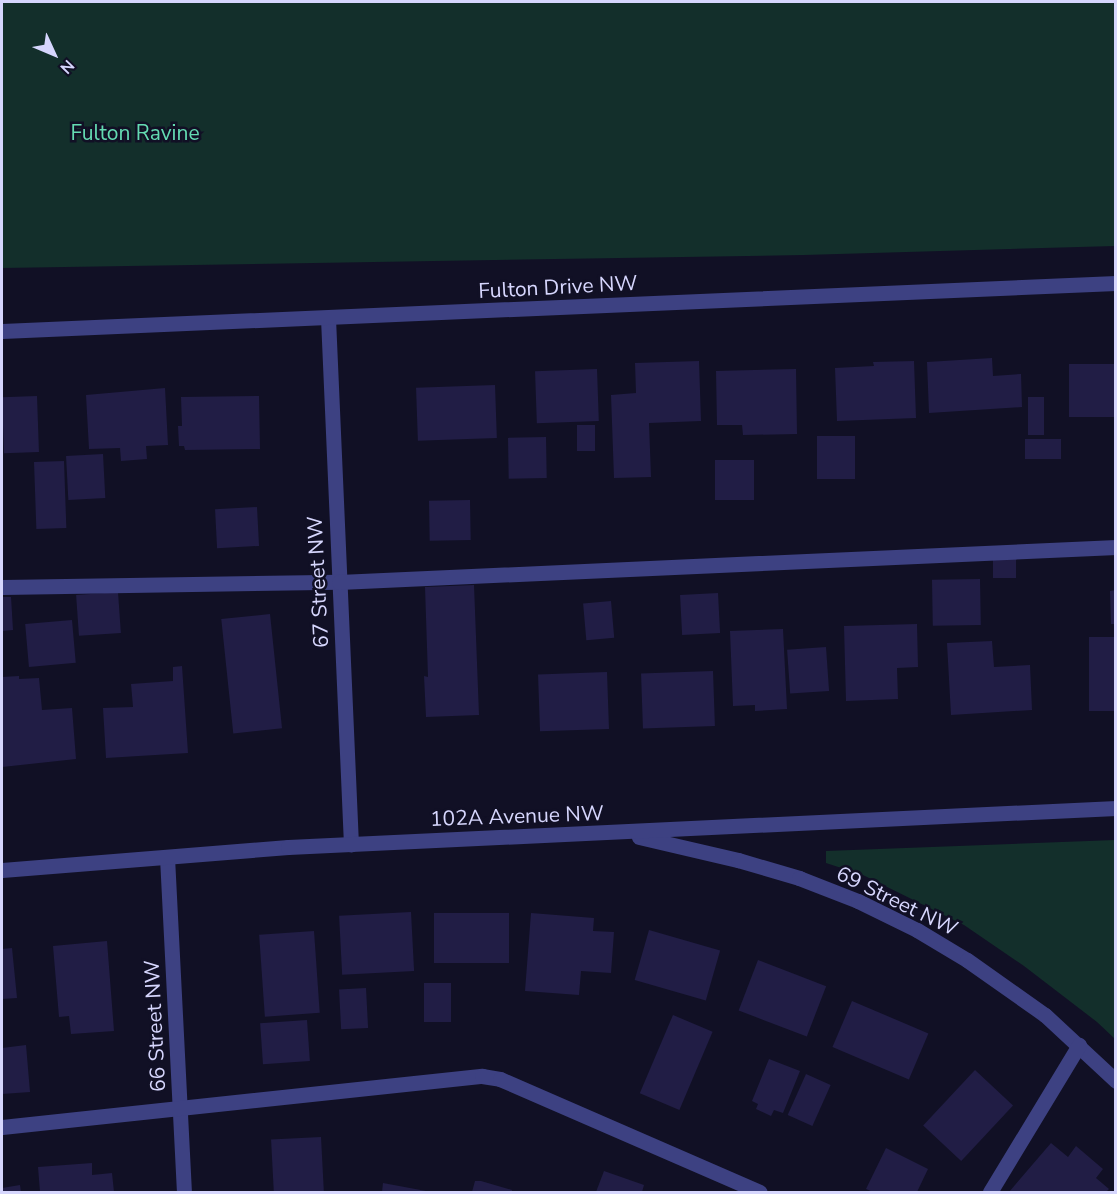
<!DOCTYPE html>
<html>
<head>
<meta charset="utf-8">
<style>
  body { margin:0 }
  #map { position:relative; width:1117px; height:1194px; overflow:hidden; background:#111025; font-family:"Nunito Sans",sans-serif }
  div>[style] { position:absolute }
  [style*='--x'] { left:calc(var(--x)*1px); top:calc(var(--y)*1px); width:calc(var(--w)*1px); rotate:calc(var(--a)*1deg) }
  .green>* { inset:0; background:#132f2b }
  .building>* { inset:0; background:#211d45; transform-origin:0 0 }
  .minor>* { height:15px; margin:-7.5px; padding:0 7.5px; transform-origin:7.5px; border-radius:7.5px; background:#3d4182 }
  span { translate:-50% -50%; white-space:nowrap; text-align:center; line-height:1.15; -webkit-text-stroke:5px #111025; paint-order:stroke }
  .park-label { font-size:21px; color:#64dbb2 }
  .street-label { font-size:21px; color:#d6d6fd }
  .frame { position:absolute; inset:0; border:3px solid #d6d6fd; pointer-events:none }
  .north { position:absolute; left:24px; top:24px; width:60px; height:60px; -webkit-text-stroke:4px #111025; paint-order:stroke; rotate:134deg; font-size:16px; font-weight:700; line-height:24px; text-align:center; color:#d6d6fd }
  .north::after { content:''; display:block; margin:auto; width:21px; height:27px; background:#d6d6fd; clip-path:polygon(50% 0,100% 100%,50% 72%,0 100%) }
</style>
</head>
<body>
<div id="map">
  <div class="green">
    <i style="clip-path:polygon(2px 2px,1115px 2px,1115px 246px,804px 255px,2px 268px)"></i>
    <i style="clip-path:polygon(1115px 840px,1115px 1039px,1097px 1022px,1024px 966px,964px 925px,863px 875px,826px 863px,826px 851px)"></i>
  </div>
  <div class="building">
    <i style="clip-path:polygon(992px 358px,993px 376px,1021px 374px,1022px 407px,929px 413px,927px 362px)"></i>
    <i style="clip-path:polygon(699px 361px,701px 421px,649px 423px,651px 477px,614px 478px,611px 395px,636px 393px,635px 363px)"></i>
    <i style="clip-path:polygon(914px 361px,916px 418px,837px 421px,835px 368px,874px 366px,873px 362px)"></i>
    <i style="left:1116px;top:364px;width:53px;height:47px;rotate:90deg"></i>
    <i style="left:597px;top:369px;width:52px;height:62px;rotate:88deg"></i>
    <i style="clip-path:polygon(796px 369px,797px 434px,743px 435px,742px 425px,717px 425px,716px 371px)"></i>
    <i style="left:495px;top:385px;width:53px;height:79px;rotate:88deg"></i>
    <i style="clip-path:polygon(165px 388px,168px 445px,146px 446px,147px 459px,121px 461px,120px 448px,89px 449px,86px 395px)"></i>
    <i style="left:37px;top:396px;width:56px;height:35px;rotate:88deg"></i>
    <i style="clip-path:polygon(259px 396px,260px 449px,185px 450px,184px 446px,179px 446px,178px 426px,182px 426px,181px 397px)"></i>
    <i style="left:1028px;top:397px;width:16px;height:38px"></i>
    <i style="left:577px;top:425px;width:18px;height:26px"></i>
    <i style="left:855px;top:436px;width:43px;height:38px;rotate:90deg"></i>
    <i style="left:546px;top:437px;width:41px;height:38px;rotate:89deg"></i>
    <i style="left:1061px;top:439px;width:20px;height:36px;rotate:90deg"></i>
    <i style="left:103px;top:454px;width:44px;height:37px;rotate:87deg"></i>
    <i style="left:715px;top:460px;width:39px;height:40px"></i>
    <i style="left:64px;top:461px;width:67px;height:30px;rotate:88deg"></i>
    <i style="left:470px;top:500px;width:40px;height:41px;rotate:89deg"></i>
    <i style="left:257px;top:507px;width:39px;height:42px;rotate:87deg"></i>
    <i style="left:993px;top:556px;width:23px;height:22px"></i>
    <i style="left:980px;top:579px;width:46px;height:48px;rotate:89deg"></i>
    <i style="clip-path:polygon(474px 585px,479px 715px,426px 717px,424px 676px,428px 677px,425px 587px)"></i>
    <i style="clip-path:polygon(1116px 590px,1116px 624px,1111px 624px,1110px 591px)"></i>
    <i style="left:118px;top:592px;width:41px;height:42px;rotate:86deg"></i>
    <i style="left:718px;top:593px;width:40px;height:38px;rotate:87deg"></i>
    <i style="clip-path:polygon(2px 597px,11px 597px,13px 630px,2px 631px)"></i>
    <i style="left:611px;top:601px;width:37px;height:28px;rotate:85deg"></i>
    <i style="left:270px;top:614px;width:115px;height:49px;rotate:84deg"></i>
    <i style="left:72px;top:620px;width:43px;height:47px;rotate:85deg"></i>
    <i style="clip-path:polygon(917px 624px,918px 667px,897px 668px,898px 699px,846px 701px,844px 626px)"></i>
    <i style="clip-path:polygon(783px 629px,787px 709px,755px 711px,755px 705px,733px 706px,730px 631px)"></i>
    <i style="left:1089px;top:637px;width:27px;height:74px"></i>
    <i style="clip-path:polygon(992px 641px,994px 667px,1030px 665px,1032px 710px,951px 715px,947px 643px)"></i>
    <i style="left:826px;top:647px;width:44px;height:39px;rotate:86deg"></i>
    <i style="clip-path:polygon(182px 666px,188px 753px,106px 758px,103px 708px,133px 707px,131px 684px,173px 681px,173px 667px)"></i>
    <i style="left:713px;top:671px;width:55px;height:72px;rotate:88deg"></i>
    <i style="left:607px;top:672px;width:57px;height:69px;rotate:88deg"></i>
    <i style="clip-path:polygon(19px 676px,19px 679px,39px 678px,42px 710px,72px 708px,76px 759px,2px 767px,2px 677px)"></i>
    <i style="left:411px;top:912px;width:59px;height:72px;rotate:87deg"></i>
    <i style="left:434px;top:913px;width:75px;height:50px"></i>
    <i style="clip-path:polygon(531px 913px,594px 918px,593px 931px,614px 932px,611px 973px,581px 971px,579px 995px,525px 991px)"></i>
    <i style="left:649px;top:930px;width:74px;height:52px;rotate:16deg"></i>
    <i style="left:314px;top:931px;width:82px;height:55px;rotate:86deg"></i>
    <i style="clip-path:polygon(107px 941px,114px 1031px,71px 1034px,69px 1016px,59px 1017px,53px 946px)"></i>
    <i style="clip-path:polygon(12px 948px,17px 998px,2px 999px,2px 949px)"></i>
    <i style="left:758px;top:960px;width:73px;height:54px;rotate:21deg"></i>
    <i style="left:424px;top:983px;width:27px;height:39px"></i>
    <i style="left:366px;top:988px;width:40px;height:27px;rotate:87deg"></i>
    <i style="left:852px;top:1001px;width:83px;height:50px;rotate:23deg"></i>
    <i style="left:673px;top:1015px;width:43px;height:85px;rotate:23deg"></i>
    <i style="left:307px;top:1020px;width:41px;height:47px;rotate:86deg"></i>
    <i style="clip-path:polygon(26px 1045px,30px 1092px,2px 1094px,2px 1048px)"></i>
    <i style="clip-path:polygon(769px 1059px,800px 1071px,783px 1113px,774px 1110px,771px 1116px,756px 1109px,758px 1104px,752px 1101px)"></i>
    <i style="left:975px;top:1070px;width:52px;height:76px;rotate:43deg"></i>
    <i style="left:806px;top:1074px;width:27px;height:45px;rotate:24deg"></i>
    <i style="left:321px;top:1137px;width:55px;height:50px;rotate:87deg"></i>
    <i style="clip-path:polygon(1051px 1143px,1068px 1157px,1076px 1146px,1103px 1169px,1096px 1178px,1109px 1189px,1106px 1192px,1009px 1192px)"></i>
    <i style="clip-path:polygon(886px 1148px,928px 1169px,917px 1192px,873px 1192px,866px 1189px)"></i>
    <i style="clip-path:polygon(92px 1163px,92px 1175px,112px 1173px,114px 1192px,40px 1192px,38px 1167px)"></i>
    <i style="clip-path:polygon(604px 1171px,644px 1185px,642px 1192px,596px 1192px)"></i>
    <i style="clip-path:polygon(475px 1181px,481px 1181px,512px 1190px,512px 1192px,472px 1192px)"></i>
    <i style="clip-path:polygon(383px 1183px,426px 1191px,426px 1192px,382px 1192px)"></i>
    <i style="clip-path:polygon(20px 1185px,21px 1192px,2px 1192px,2px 1188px)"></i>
  </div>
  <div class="minor">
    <i style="--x:328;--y:318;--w:527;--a:87.5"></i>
    <i style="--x:2;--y:331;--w:1115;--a:-2.47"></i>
    <i style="--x:2;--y:587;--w:337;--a:-0.9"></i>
    <i style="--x:339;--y:582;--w:778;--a:-2.58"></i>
    <i style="--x:639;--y:837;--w:102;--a:13.1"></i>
    <i style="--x:738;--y:860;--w:64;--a:16.4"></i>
    <i style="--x:799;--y:878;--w:63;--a:21.3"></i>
    <i style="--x:858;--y:901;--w:66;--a:26.2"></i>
    <i style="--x:917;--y:930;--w:58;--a:31"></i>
    <i style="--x:967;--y:960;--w:95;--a:35.2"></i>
    <i style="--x:1045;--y:1015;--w:97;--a:42.9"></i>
    <i style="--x:167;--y:857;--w:335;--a:87.1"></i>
    <i style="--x:2;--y:870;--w:287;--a:-4.6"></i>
    <i style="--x:288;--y:847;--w:829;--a:-2.7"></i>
    <i style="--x:2;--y:1127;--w:483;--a:-6.1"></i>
    <i style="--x:482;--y:1076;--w:18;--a:9"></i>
    <i style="--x:500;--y:1079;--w:283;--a:23.5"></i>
    <i style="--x:990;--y:1192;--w:172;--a:-58.8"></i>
  </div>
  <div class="park-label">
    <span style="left:135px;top:133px">Fulton Ravine</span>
  </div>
  <div class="street-label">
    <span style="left:558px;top:287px;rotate:-3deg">Fulton Drive NW</span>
    <span style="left:318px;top:582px;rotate:-93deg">67 Street NW</span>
    <span style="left:517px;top:816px;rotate:-2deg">102A Avenue NW</span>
    <span style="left:897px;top:901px;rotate:26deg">69 Street NW</span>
    <span style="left:155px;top:1026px;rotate:-93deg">66 Street NW</span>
  </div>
  <div class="frame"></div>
  <div class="north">N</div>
</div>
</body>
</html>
